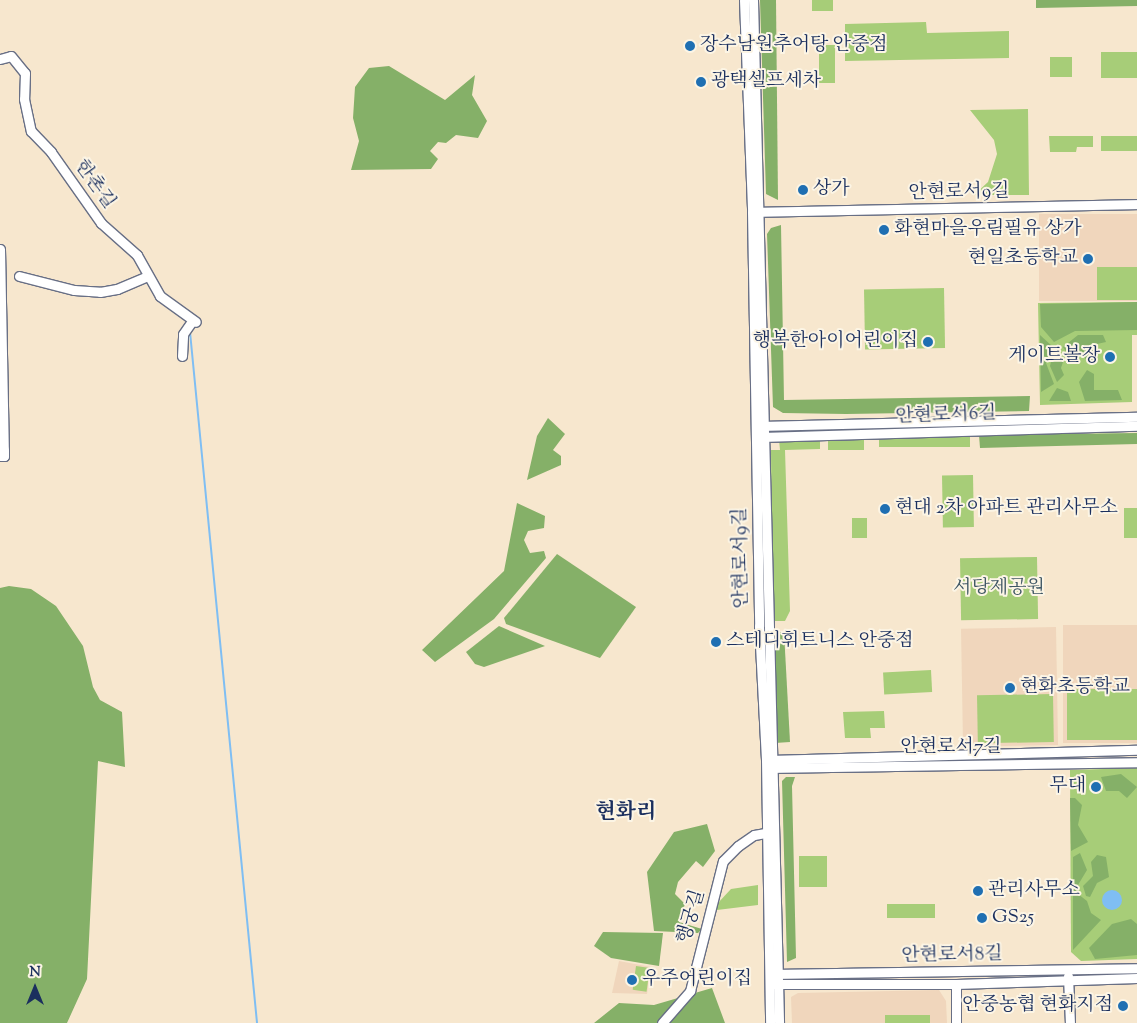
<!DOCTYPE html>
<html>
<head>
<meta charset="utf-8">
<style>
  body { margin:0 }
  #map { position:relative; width:1137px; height:1023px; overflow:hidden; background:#f7e7ce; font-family:"Sorts Mill Goudy","Noto Serif KR",serif }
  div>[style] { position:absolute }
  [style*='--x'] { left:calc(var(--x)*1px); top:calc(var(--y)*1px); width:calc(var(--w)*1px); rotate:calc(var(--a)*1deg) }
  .built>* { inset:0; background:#f0d6bc; transform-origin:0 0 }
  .green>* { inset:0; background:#a7cd78; transform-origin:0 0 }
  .forest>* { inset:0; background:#85b068 }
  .water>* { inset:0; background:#7fbef3 }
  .round { border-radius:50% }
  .stream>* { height:2px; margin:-1px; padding:0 1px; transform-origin:1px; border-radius:1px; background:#7fbef3 }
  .roads { filter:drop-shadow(1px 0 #686f85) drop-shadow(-1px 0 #686f85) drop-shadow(0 1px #686f85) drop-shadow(0 -1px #686f85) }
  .minor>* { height:9px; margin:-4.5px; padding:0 4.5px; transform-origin:4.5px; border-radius:4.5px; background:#fff }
  .dots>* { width:14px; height:14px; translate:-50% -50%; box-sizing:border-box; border:2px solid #fcf5e5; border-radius:50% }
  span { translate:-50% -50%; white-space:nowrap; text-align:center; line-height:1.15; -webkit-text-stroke:4px #fcf5e5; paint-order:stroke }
  .poi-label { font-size:19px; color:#1b2f5e }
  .left { translate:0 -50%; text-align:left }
  .right { translate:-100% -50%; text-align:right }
  .street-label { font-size:19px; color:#1b2f5e }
  .park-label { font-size:19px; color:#3e5664 }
  .quarter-label { font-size:21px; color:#1b2f5e; font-weight:700 }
  .north { position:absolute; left:10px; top:963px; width:50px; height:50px; -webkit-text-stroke:4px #fcf5e5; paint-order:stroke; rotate:0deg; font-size:14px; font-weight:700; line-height:20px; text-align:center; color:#1b2f5e }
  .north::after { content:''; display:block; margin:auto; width:18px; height:22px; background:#1b2f5e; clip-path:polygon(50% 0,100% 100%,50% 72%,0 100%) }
</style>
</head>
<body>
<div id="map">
  <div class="built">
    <i style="left:1137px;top:214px;width:87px;height:98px;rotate:90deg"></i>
    <i style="left:1137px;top:625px;width:118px;height:74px;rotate:90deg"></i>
    <i style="left:1056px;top:627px;width:118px;height:95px;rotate:89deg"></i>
    <i style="clip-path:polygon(619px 961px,651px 967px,647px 994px,612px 993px)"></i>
    <i style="clip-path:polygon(939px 990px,946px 1001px,947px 1023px,792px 1023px,791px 997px,798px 993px)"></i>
  </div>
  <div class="green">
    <i style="left:812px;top:0;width:21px;height:11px"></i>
    <i style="clip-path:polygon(926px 22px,927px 33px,1009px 31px,1009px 58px,845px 61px,845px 24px)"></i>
    <i style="left:819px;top:45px;width:16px;height:38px"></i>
    <i style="left:1101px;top:52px;width:36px;height:26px"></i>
    <i style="left:1050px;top:57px;width:22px;height:20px"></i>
    <i style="clip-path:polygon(1028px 109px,1029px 195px,974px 195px,988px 182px,997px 154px,994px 140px,970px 110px)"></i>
    <i style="clip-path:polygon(1049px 136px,1093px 136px,1093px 147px,1077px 147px,1076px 152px,1050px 152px)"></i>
    <i style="left:1101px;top:136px;width:36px;height:15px"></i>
    <i style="left:1137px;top:267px;width:33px;height:40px;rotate:90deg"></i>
    <i style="left:944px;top:288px;width:60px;height:80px;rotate:89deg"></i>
    <i style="clip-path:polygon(1137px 302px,1137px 335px,1132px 335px,1132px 402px,1040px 405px,1038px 303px)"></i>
    <i style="left:970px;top:435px;width:12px;height:91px;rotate:90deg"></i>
    <i style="left:864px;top:439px;width:11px;height:36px;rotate:90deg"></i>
    <i style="clip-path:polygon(779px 440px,820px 440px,820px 449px,785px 450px,790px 611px,785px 621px,772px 621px,771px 450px,780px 450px)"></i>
    <i style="left:973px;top:475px;width:52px;height:31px;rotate:89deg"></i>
    <i style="left:1124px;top:508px;width:13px;height:30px"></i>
    <i style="left:852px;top:518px;width:15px;height:20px"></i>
    <i style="left:1037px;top:557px;width:62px;height:77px;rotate:89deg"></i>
    <i style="left:931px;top:670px;width:22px;height:48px;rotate:87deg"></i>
    <i style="left:1137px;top:689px;width:51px;height:70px;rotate:90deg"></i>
    <i style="left:1053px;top:694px;width:48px;height:76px;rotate:89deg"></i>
    <i style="clip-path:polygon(884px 711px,885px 728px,870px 728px,871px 738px,845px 738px,843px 712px)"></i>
    <i style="clip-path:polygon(1137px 768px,1137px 959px,1081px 961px,1071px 952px,1070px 770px)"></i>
    <i style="left:799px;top:856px;width:28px;height:31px"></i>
    <i style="clip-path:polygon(758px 885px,758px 905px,717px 910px,717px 904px,731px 889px)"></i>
    <i style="left:887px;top:904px;width:48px;height:14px"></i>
    <i style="left:636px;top:966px;width:14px;height:24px;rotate:8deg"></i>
    <i style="left:930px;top:1015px;width:8px;height:45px;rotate:90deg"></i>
  </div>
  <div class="forest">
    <i style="clip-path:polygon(760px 0,776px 0,778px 200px,766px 194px)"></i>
    <i style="clip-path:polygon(1036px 0,1137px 0,1137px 6px,1036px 8px)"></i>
    <i style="clip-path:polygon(389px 66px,445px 100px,475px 75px,472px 95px,487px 121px,478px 138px,456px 135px,446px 143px,438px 142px,430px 151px,438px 159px,431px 169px,351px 170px,359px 141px,353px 118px,355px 87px,369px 68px)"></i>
    <i style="clip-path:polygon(781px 225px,784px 400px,1030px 396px,1029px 411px,846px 414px,783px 413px,773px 407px,767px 234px,771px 228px)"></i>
    <i style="clip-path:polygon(1137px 302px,1137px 330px,1075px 331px,1054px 342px,1041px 327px,1040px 304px)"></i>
    <i style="clip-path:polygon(1040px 335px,1052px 346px,1046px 363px,1054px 384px,1041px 392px)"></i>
    <i style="clip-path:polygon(1078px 335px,1103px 335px,1106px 342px,1097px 344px,1097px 362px,1088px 362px,1082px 354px,1067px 353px,1063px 347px)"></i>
    <i style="clip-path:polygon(1054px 349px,1064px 359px,1061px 368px,1064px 375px,1057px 382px,1050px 366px)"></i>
    <i style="clip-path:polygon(1087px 370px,1094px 374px,1094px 390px,1118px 390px,1122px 400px,1085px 401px,1079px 382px)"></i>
    <i style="clip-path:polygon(1057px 388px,1068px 392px,1071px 401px,1049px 401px)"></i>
    <i style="clip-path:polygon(548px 418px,565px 434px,553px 450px,561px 456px,561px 465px,527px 480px,537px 436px)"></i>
    <i style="clip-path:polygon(1137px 433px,1137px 444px,980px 448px,979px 435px)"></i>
    <i style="clip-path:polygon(517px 503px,545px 516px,544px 528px,528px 531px,524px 540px,530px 553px,544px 551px,546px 558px,494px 619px,435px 662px,422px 650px,504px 571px)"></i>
    <i style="clip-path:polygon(557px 554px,636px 607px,600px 658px,506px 624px,504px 618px)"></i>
    <i style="clip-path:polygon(9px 586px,31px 589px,56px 606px,83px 646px,93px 687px,100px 700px,122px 712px,125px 767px,98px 761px,87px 979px,67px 1023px,0 1023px,0 588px)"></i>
    <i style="clip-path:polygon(499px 626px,545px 646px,484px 667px,475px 664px,466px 652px)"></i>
    <i style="clip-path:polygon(772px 632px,784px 632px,790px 742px,775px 743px)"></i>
    <i style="clip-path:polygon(1121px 774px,1137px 787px,1127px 798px,1119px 791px,1106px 791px,1101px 777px)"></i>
    <i style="clip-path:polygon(786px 777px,795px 777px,792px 786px,796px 958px,787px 962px,782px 781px)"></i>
    <i style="clip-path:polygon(1070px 798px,1075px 798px,1082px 805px,1078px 825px,1088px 842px,1071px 851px)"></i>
    <i style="clip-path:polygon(707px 824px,715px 851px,703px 867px,696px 861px,678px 882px,675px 894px,685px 904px,679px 922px,702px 929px,698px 933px,654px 931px,647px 872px,674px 832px)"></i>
    <i style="clip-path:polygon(1080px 853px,1087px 870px,1078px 885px,1078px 894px,1087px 901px,1091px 913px,1101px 920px,1073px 950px,1073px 857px)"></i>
    <i style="clip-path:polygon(1097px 855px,1106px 857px,1109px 877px,1097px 883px,1090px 897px,1086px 896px,1083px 886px,1093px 876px,1091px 862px)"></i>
    <i style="clip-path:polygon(1131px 919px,1137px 924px,1137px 955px,1095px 959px,1089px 948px,1112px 924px)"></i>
    <i style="clip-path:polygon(603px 932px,663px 933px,659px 966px,611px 958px,594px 946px)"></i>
    <i style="clip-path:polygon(712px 988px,725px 1023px,594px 1023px,619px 1003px,654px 1005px)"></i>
  </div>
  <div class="water">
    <i class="round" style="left:1102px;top:890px;width:20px;height:20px"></i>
  </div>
  <div class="stream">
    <i style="--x:190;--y:332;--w:694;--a:84.46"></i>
  </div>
  <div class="roads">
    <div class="minor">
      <i style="--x:744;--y:0;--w:212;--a:87.8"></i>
      <i style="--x:752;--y:212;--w:414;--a:89"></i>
      <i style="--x:759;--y:626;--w:134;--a:87"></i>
      <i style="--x:766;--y:760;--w:263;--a:89.1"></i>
      <i style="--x:753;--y:0;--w:1023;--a:88.54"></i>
      <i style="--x:0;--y:59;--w:11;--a:-15"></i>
      <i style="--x:11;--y:56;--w:22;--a:51"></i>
      <i style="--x:25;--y:73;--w:26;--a:92"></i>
      <i style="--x:24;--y:99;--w:33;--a:78"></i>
      <i style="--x:31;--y:131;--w:29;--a:46"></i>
      <i style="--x:51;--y:152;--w:87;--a:54.8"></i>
      <i style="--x:101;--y:223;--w:48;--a:41.6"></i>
      <i style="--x:137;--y:255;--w:47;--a:60.7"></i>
      <i style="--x:160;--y:296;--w:44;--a:35.8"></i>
      <i style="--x:754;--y:212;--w:383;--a:-1.2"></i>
      <i style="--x:0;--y:249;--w:201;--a:88.9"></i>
      <i style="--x:4;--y:450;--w:6;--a:90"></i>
      <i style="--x:4;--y:456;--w:4;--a:180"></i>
      <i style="--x:19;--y:276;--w:57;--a:14.3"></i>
      <i style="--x:74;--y:290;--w:26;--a:4"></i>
      <i style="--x:100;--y:292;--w:17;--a:-10"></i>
      <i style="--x:117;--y:289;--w:33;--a:-23"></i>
      <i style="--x:182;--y:356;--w:22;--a:-87"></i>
      <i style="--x:183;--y:334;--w:16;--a:-55"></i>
      <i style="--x:760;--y:426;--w:377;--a:-1.4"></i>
      <i style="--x:761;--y:437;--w:376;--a:-1.7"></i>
      <i style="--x:769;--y:760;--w:368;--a:-1.6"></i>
      <i style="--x:767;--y:768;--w:370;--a:-0.9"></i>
      <i style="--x:772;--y:974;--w:365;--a:-0.9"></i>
      <i style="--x:1068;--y:976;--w:47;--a:87.6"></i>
      <i style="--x:772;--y:984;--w:184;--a:0"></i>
      <i style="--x:956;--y:984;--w:181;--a:-1.9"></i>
      <i style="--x:662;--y:1023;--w:43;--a:-48.8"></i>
      <i style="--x:690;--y:991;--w:134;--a:-75.8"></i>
      <i style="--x:723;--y:861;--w:21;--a:-45"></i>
      <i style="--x:738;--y:846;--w:19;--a:-35"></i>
      <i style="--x:754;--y:835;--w:17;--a:-10"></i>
      <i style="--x:956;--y:1023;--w:39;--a:-90"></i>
    </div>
  </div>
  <div class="dots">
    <i style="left:690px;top:46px;background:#1f6fb2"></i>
    <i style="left:701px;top:82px;background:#1f6fb2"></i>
    <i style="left:803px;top:190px;background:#1f6fb2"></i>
    <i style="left:884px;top:230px;background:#1f6fb2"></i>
    <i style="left:1088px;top:259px;background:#1f6fb2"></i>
    <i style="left:928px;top:342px;background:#1f6fb2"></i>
    <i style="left:1110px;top:357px;background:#1f6fb2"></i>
    <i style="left:885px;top:509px;background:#1f6fb2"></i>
    <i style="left:716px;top:642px;background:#1f6fb2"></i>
    <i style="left:1010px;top:688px;background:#1f6fb2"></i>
    <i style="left:1096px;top:787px;background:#1f6fb2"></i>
    <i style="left:978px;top:891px;background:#1f6fb2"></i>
    <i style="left:982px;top:918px;background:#1f6fb2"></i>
    <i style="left:632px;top:980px;background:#1f6fb2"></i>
    <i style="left:1123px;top:1006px;background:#1f6fb2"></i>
  </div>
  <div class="poi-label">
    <span class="left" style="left:700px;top:46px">장수남원추어탕 안중점</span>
    <span class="left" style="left:711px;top:82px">광택셀프세차</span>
    <span class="left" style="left:813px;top:190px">상가</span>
    <span class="left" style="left:894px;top:230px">화현마을우림필유 상가</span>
    <span class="right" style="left:1078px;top:259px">현일초등학교</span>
    <span class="right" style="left:918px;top:342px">행복한아이어린이집</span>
    <span class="right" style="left:1100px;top:357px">게이트볼장</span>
    <span class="left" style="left:895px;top:509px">현대 2차 아파트 관리사무소</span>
    <span class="left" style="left:726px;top:642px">스테디휘트니스 안중점</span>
    <span class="left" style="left:1020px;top:688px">현화초등학교</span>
    <span class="right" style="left:1086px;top:787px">무대</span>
    <span class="left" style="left:988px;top:891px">관리사무소</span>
    <span class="left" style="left:992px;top:918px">GS25</span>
    <span class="left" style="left:642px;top:980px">우주어린이집</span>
    <span class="right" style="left:1113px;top:1006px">안중농협 현화지점</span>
  </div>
  <div class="street-label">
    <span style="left:94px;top:185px;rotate:54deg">한촌길</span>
    <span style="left:959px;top:193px;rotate:-1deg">안현로서9길</span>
    <span style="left:946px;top:416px;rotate:-2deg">안현로서6길</span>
    <span style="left:742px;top:558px;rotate:-91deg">안현로서9길</span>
    <span style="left:951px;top:748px">안현로서7길</span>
    <span style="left:692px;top:917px;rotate:-74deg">행궁길</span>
    <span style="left:952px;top:956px;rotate:-1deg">안현로서8길</span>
  </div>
  <div class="park-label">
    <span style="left:999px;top:589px">서당제공원</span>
  </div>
  <div class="quarter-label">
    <span style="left:626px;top:813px">현화리</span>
  </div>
  <div class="north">N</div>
</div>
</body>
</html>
